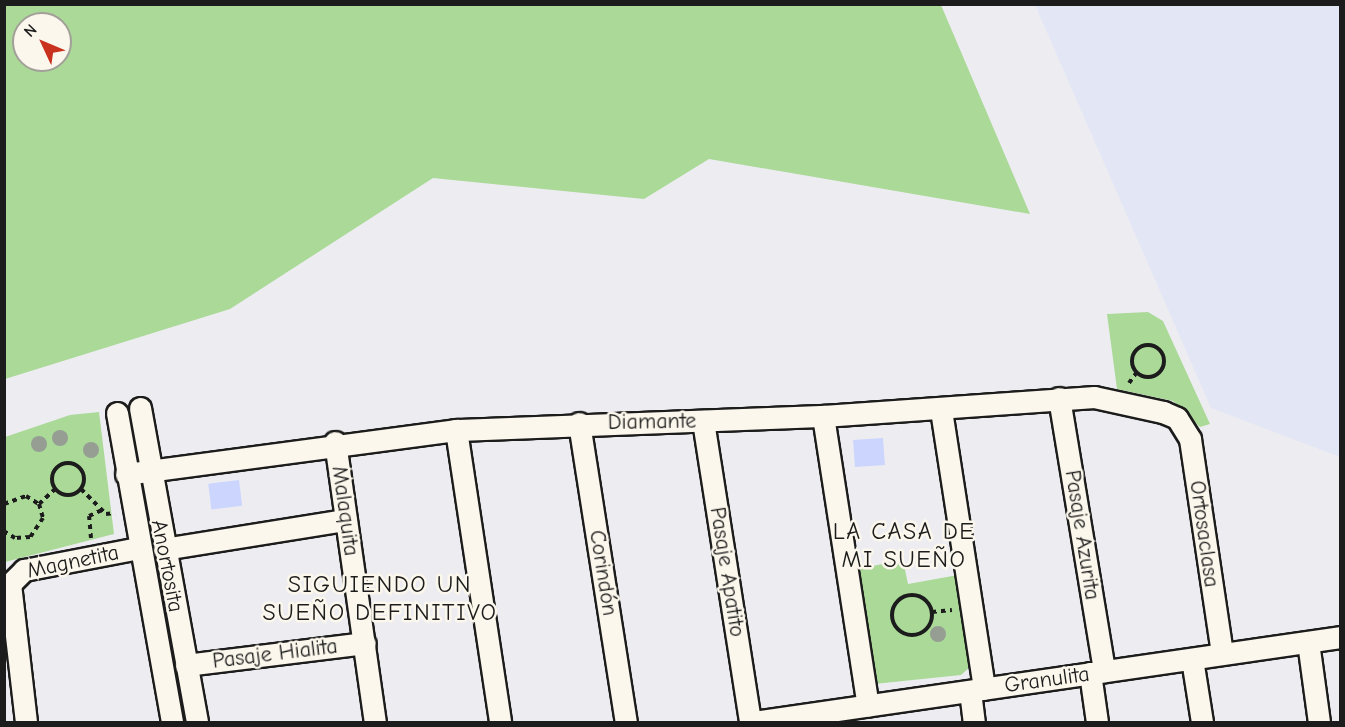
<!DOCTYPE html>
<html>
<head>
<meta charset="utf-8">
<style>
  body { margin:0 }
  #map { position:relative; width:1345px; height:727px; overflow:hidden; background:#ededf1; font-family:"Comic Neue",sans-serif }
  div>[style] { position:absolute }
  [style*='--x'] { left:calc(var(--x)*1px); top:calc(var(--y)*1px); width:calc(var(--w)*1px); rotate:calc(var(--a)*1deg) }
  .built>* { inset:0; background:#e3e6f5 }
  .green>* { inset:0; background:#aad998 }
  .building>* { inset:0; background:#cbd5fd; transform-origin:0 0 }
  .path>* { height:4px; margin-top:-2px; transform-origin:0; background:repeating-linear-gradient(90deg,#1c1c1c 0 4.5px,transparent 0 9px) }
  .path>.ring { margin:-2px; padding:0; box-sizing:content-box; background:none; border:4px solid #1c1c1c; border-radius:50% }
  .roads { filter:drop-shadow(2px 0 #1c1c1c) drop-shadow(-2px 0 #1c1c1c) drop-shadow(0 2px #1c1c1c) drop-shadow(0 -2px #1c1c1c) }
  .minor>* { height:21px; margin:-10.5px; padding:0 10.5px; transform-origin:10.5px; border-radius:10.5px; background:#fbf7ec }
  .trees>* { width:16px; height:16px; margin:-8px; border-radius:50%; background:#969e94 }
  span { translate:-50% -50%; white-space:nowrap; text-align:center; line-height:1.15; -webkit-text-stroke:5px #fbf7ec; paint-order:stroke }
  .street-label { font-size:22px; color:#1c1c1c }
  .neighbourhood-label { font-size:24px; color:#1c1c1c; letter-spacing:1.5px }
  .frame { position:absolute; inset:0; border:6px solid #1c1c1c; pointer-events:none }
  .north { position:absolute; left:12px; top:12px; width:60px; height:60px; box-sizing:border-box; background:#fbf7ec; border:2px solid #a29f99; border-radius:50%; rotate:314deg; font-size:16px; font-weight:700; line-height:24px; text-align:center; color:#1c1c1c }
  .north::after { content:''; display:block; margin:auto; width:21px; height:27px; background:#c8321e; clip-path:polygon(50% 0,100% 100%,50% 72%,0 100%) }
</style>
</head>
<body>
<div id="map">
  <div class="built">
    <i style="clip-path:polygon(1035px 5px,1340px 5px,1340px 457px,1211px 408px)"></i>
  </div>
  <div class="green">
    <i style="clip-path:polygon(evenodd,5px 4px,941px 5px,1030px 214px,709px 159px,644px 199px,433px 178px,230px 309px,5px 379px,5px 4px,24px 24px,60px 24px,60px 60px,24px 60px,24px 24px)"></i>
    <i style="clip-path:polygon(1148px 312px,1163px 321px,1210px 424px,1200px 427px,1173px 401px,1117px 389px,1107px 314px)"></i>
    <i style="clip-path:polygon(99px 412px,114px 534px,5px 562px,5px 437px,70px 415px)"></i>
    <i style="clip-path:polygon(903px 560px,908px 584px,958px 575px,970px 667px,961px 675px,874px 684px,852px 570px)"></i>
  </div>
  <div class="building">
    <i style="left:883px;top:438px;width:27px;height:30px;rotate:86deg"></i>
    <i style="left:239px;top:480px;width:26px;height:31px;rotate:83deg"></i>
  </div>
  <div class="path">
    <i class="ring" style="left:1132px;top:345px;width:28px;height:28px"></i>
    <i style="--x:1129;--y:383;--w:14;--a:-54"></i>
    <i class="ring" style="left:52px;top:463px;width:28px;height:28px"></i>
    <i style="--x:81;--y:489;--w:35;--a:45"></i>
    <i style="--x:106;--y:514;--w:9;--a:-6"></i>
    <i style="--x:4;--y:504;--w:23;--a:-20"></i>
    <i style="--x:26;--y:496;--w:15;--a:32"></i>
    <i style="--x:39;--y:504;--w:15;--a:74"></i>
    <i style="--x:43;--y:518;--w:23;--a:124"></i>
    <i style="--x:30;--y:537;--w:15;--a:176"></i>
    <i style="--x:15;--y:538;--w:13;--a:-148"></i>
    <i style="--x:39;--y:504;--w:22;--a:-43"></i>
    <i style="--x:91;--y:538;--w:22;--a:-95"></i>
    <i style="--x:89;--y:516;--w:14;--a:-25"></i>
    <i class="ring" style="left:892px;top:595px;width:36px;height:36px"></i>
    <i style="--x:932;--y:612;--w:20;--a:-6"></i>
  </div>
  <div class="roads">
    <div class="minor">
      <i style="--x:1059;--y:398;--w:277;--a:80.6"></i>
      <i style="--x:140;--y:408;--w:319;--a:79.7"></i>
      <i style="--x:941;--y:410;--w:282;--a:81.2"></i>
      <i style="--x:117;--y:413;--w:314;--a:79.9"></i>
      <i style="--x:823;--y:416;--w:293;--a:81.2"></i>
      <i style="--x:703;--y:421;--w:305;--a:81.1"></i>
      <i style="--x:579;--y:423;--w:303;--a:81.1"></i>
      <i style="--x:456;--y:430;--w:295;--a:81.4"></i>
      <i style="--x:335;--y:442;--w:283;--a:81.9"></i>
      <i style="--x:126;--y:474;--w:333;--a:-7.6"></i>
      <i style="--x:456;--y:430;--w:367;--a:-2.2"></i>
      <i style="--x:823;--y:416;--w:272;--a:-4"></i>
      <i style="--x:1094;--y:397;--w:71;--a:12.3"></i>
      <i style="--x:1163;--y:412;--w:15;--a:23"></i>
      <i style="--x:1177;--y:418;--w:25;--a:58"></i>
      <i style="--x:1190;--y:439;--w:217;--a:81.5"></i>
      <i style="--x:164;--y:549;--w:184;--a:-9.1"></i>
      <i style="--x:1308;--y:642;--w:81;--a:82.2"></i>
      <i style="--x:1192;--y:659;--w:64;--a:81"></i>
      <i style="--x:186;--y:665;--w:180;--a:-7"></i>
      <i style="--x:1090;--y:673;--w:49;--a:81.9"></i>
      <i style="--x:970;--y:691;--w:31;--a:83"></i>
      <i style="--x:26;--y:722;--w:139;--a:-96.6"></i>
      <i style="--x:10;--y:584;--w:20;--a:-45"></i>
      <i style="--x:24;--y:570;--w:116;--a:-10.9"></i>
      <i style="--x:754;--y:722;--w:592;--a:-8.25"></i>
    </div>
  </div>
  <div class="trees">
    <i style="left:60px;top:438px"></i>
    <i style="left:39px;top:444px"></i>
    <i style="left:91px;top:450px"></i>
    <i style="left:938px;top:634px"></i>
  </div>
  <div class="street-label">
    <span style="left:652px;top:422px;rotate:-1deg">Diamante</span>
    <span style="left:345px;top:511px;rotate:82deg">Malaquita</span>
    <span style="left:1204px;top:534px;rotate:82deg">Ortosaclasa</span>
    <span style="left:1082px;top:535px;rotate:81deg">Pasaje Azurita</span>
    <span style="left:73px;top:562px;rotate:-12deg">Magnetita</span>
    <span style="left:167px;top:566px;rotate:79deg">Anortosita</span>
    <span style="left:727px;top:572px;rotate:81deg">Pasaje Apatito</span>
    <span style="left:603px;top:573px;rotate:81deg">Corindón</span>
    <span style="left:275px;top:654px;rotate:-7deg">Pasaje Hialita</span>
    <span style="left:1047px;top:680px;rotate:-8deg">Granulita</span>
  </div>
  <div class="neighbourhood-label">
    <span style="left:904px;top:546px">LA CASA DE<br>MI SUEÑO</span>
    <span style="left:380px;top:599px">SIGUIENDO UN<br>SUEÑO DEFINITIVO</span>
  </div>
  <div class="frame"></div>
  <div class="north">N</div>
</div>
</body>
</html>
